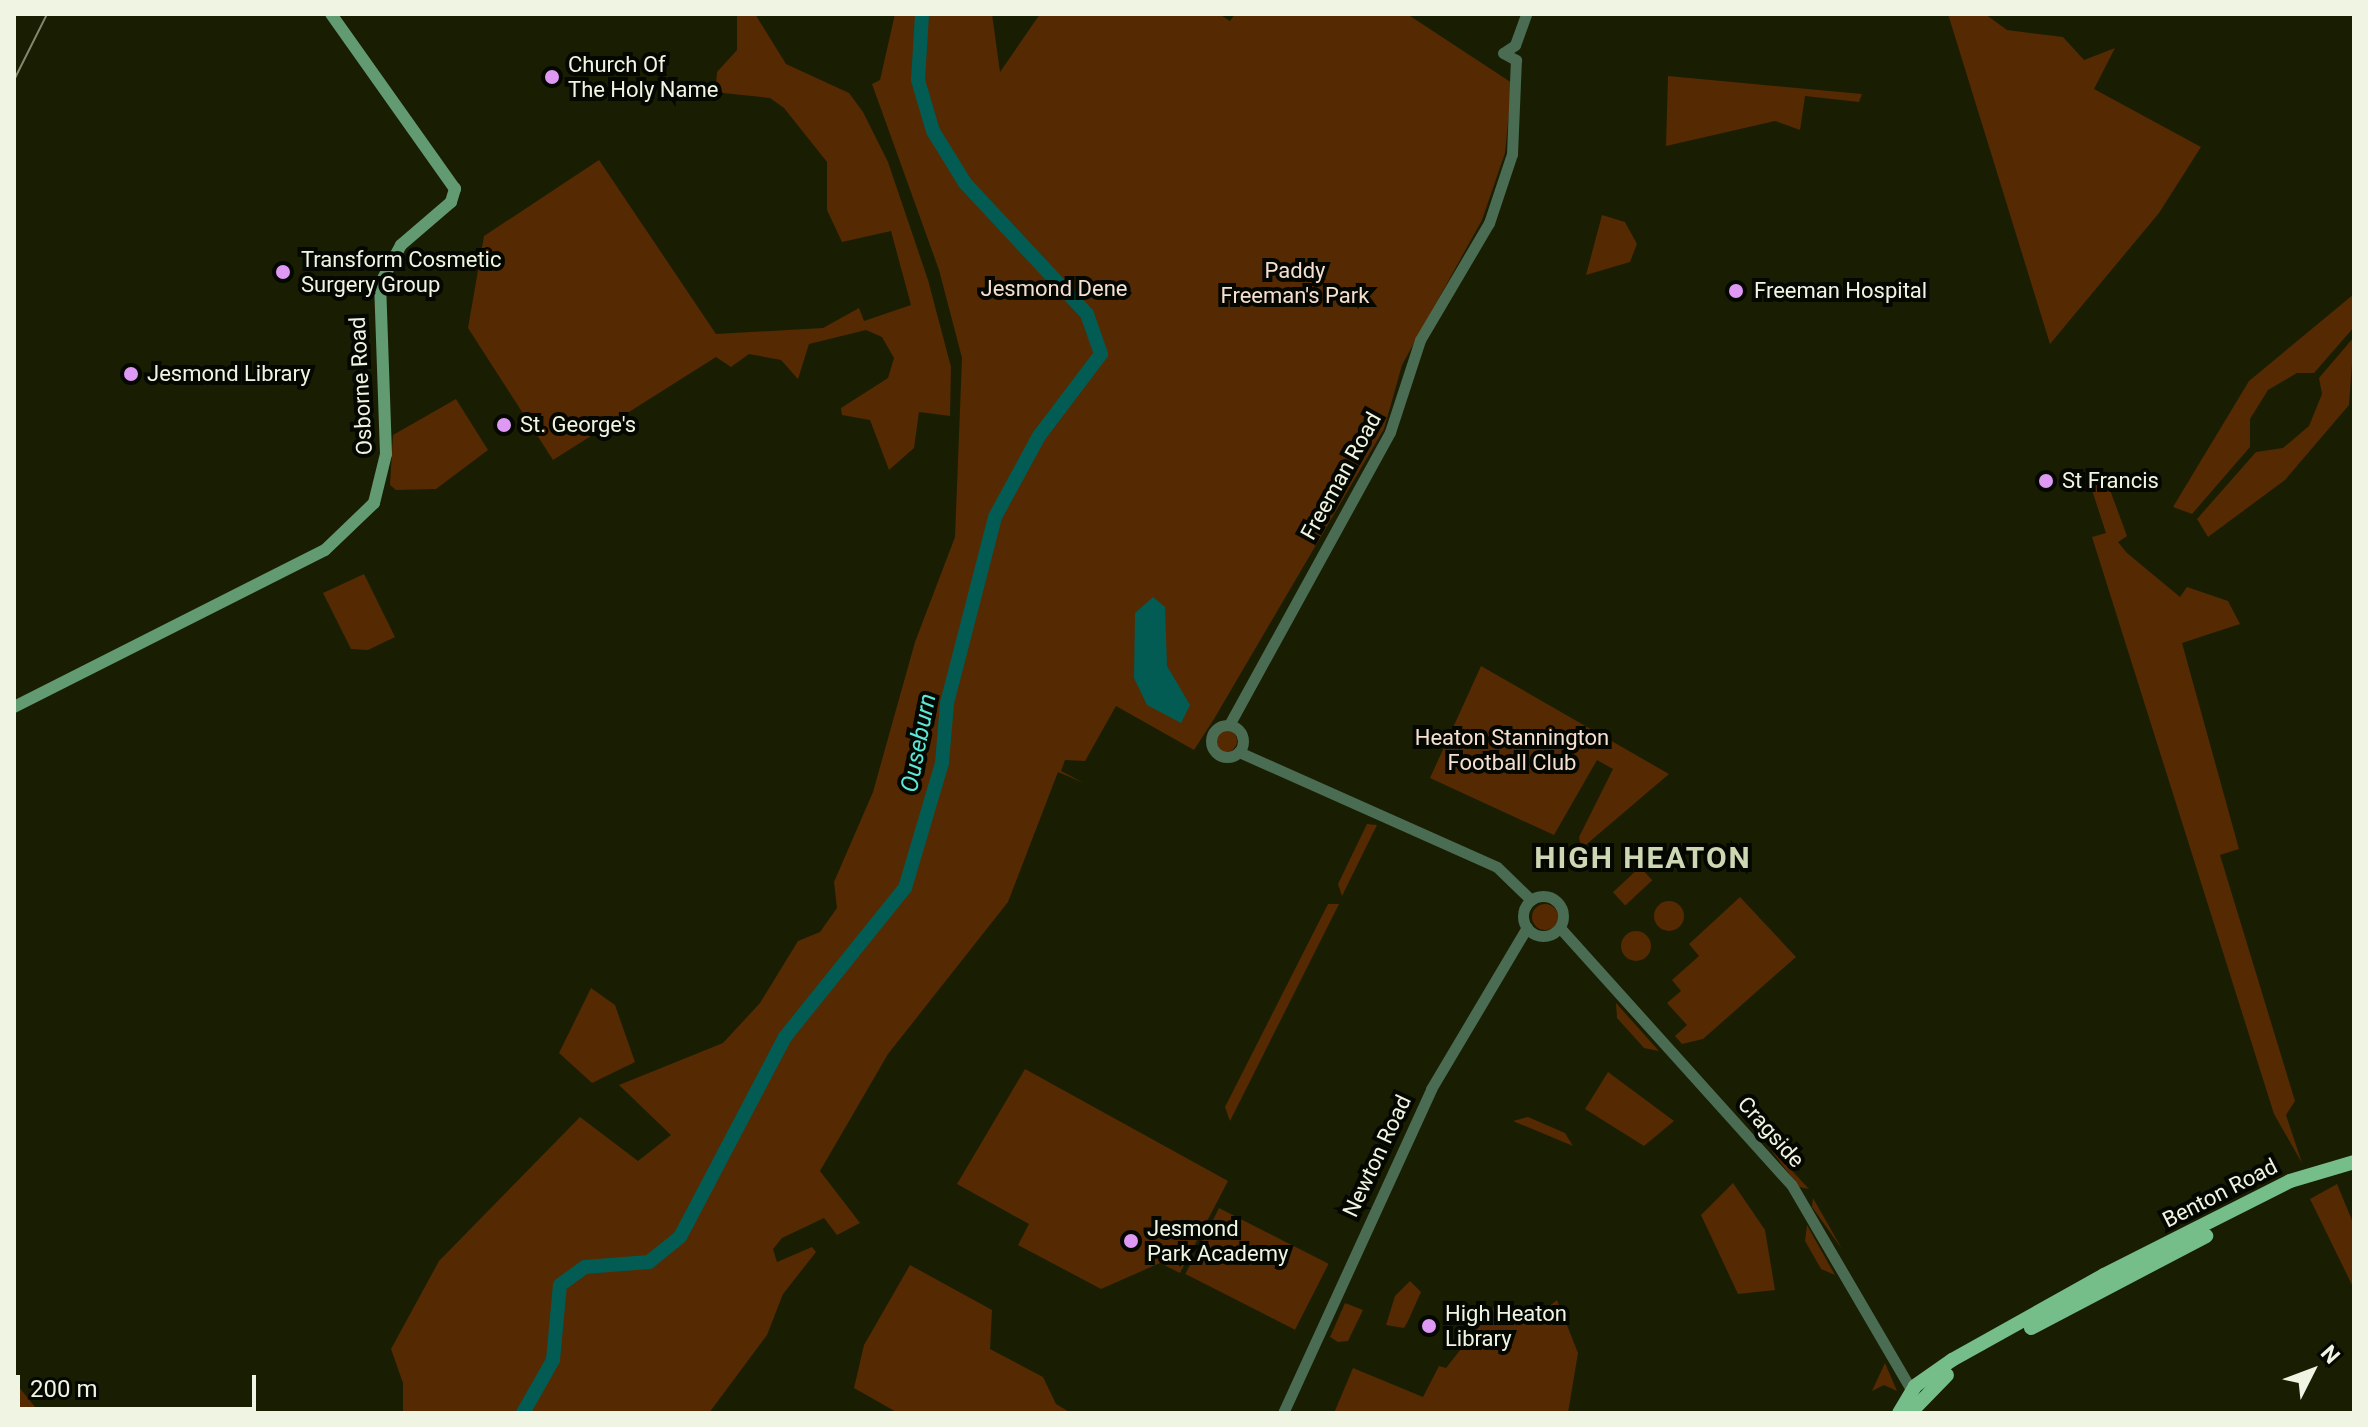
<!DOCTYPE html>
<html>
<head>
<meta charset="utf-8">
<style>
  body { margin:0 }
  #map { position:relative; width:2368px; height:1427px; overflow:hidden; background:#191e02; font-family:Roboto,sans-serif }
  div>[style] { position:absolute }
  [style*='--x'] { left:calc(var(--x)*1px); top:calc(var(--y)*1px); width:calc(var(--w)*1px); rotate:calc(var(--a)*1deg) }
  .green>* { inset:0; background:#552902; transform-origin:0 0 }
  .round { border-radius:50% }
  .water>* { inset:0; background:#025c54 }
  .river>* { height:14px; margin:-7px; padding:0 7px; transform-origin:7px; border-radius:7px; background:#025c54 }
  .tertiary>* { height:11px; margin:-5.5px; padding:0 5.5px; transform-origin:5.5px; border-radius:5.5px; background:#4a6c53 }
  .tertiary>.ring { margin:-5.5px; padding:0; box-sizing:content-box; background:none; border:11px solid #4a6c53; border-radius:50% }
  .secondary>* { height:12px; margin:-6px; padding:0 6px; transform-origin:6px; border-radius:6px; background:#629a72 }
  .primary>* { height:14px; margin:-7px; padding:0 7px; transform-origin:7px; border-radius:7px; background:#75be8a }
  .tram>* { height:2px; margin:-1px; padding:0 1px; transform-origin:1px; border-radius:1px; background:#838870 }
  .dots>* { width:22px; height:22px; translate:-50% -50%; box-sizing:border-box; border:4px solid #050701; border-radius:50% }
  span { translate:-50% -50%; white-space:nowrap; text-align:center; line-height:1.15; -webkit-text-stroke:8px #050701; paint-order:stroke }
  .poi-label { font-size:22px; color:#f0f5e3 }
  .left { translate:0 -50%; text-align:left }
  .park-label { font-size:22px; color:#f5dfd1 }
  .street-label { font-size:22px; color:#f0f5e3 }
  .water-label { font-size:24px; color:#5ae8d8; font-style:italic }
  .district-label { font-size:30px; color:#cdd7b3; font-weight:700; letter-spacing:2px }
  .frame { position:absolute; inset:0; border:16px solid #f0f5e3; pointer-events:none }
  .north { position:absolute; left:2272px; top:1331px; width:80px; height:80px; -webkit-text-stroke:6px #050701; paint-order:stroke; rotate:48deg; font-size:22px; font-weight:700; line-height:32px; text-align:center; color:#f0f5e3 }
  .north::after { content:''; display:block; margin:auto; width:28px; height:36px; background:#f0f5e3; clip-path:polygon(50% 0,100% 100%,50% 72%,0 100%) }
  .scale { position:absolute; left:16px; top:1375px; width:240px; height:36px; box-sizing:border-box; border:4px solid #f0f5e3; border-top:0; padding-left:10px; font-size:24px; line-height:28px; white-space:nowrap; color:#f0f5e3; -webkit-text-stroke:6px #050701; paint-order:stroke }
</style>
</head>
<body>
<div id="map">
  <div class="green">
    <i style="clip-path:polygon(737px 14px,755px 14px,786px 64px,849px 93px,863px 112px,888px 162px,928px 280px,951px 367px,950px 416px,919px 412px,914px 448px,889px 470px,870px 420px,842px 415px,841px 408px,888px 378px,894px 358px,882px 337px,866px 330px,809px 344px,798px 379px,781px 360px,749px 354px,731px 367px,716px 357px,553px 460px,468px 328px,484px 236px,599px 160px,716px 334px,823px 328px,859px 308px,864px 321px,911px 305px,891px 231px,842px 242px,827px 210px,827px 162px,784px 108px,770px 98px,723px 93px,716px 84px,717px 72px,737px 50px)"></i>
    <i style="clip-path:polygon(895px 14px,992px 14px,1000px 72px,1040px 14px,1219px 14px,1230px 21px,1235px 14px,1407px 14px,1512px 83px,1505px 153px,1482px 220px,1402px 365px,1384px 429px,1214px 719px,1194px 750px,1116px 706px,1085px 761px,1065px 760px,1061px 771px,1084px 783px,1058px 772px,1008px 902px,888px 1054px,820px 1171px,860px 1223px,837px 1235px,824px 1218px,782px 1238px,773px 1249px,777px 1262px,812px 1247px,816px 1252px,783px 1294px,767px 1335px,709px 1413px,403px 1413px,403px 1383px,391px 1349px,439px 1261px,580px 1117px,638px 1161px,671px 1135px,619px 1085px,723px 1043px,760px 1003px,798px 941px,820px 932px,837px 908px,834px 882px,873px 792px,915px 642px,955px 537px,962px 358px,939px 270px,872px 84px,880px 80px)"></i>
    <i style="clip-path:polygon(1948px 14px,1985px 14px,2007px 30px,2063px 37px,2084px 60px,2115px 48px,2094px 89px,2201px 147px,2159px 213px,2050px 344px)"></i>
    <i style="clip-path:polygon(1668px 76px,1862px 94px,1859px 102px,1805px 96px,1800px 130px,1775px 121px,1666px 146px)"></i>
    <i style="clip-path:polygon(1602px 215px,1625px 222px,1637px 244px,1630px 262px,1586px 275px)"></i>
    <i style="clip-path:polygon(2354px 294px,2354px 327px,2314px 373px,2297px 373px,2268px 390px,2250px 419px,2250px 447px,2192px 514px,2173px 507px,2249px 381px)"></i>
    <i style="clip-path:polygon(2354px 337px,2349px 405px,2285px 480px,2208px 537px,2197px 519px,2256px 452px,2283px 448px,2309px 426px,2322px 394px,2319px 378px)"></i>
    <i style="clip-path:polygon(456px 399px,488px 450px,436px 489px,396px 490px,390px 485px,393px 435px)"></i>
    <i style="clip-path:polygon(2106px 479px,2127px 536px,2118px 542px,2127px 553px,2180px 597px,2187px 587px,2228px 601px,2240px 624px,2182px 643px,2239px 849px,2220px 855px,2295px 1101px,2286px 1115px,2302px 1163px,2274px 1114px,2092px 537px,2106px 533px,2089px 481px)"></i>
    <i style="clip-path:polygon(364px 574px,395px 637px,368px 650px,351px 649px,323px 593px)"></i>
    <i style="clip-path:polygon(1481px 666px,1669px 774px,1581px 849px,1579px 837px,1613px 769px,1597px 760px,1554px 835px,1430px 778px)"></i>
    <i class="round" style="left:1215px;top:730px;width:22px;height:22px"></i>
    <i style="clip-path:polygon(1367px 824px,1377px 825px,1342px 896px,1338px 884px)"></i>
    <i style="left:1640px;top:867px;width:18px;height:37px;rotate:47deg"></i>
    <i style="clip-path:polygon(1740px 897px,1796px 957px,1703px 1039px,1682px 1044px,1675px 1036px,1687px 1025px,1667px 1003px,1681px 991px,1672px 980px,1699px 956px,1689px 944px)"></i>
    <i class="round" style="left:1654px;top:901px;width:30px;height:30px"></i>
    <i class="round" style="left:1532px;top:904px;width:26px;height:26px"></i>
    <i style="clip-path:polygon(1328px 904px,1339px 904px,1230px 1121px,1225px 1107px)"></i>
    <i class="round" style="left:1621px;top:931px;width:30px;height:30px"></i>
    <i style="clip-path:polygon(591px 988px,615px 1005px,635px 1062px,592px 1083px,559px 1053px)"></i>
    <i style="clip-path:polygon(1616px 1003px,1659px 1051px,1644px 1048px,1617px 1018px)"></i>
    <i style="clip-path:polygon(1025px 1069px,1228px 1181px,1180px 1273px,1160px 1263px,1101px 1289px,1018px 1245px,1029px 1224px,957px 1184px)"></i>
    <i style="clip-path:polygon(1608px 1072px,1674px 1121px,1644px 1146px,1585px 1109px)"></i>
    <i style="clip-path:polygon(1528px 1117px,1565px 1133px,1573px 1146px,1513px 1121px)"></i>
    <i style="clip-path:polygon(1766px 1143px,1809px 1189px,1799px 1187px)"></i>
    <i style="clip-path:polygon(1733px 1183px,1765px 1230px,1775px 1290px,1738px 1294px,1701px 1215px)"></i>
    <i style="clip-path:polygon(2337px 1184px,2354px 1225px,2354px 1289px,2310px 1199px)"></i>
    <i style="clip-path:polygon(1813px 1198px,1842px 1249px,1812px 1207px)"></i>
    <i style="left:1219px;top:1208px;width:123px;height:74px;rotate:27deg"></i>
    <i style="clip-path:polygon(1807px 1225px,1835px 1275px,1821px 1269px,1805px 1241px)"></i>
    <i style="clip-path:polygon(910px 1265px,992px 1310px,990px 1349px,1043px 1377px,1056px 1404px,1071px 1413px,898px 1413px,854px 1388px,864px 1345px)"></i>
    <i style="clip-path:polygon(1410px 1281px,1421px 1292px,1408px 1321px,1404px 1328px,1386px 1325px,1395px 1296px)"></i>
    <i style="clip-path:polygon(1557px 1300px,1578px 1353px,1568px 1413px,1334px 1413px,1353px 1368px,1423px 1397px,1439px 1366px,1446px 1368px,1498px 1302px,1537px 1316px)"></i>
    <i style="clip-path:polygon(1345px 1303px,1363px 1310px,1348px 1341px,1338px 1342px,1330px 1337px)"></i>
    <i style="clip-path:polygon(1885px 1363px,1897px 1391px,1884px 1385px,1872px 1391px)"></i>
    <i style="clip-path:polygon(14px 1381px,40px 1413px,14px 1413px)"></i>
  </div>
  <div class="water">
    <i style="clip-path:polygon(1153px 597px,1165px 607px,1167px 666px,1190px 705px,1181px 723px,1147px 705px,1134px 678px,1135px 613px)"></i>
  </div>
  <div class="river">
    <i style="--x:523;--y:1413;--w:61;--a:-60.5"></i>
    <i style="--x:553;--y:1360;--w:75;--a:-84.7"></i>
    <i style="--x:560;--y:1285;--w:31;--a:-36"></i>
    <i style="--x:585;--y:1267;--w:64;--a:-4.5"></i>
    <i style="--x:649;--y:1262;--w:40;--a:-39"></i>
    <i style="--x:680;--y:1237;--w:226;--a:-62.3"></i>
    <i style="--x:785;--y:1037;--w:191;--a:-51.2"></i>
    <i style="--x:905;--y:888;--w:130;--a:-73.5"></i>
    <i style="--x:942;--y:763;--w:60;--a:-85.2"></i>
    <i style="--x:947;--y:703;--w:192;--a:-75.5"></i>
    <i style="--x:995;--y:517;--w:92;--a:-61.5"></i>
    <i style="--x:1039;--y:436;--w:103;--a:-52.9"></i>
    <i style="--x:1101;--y:354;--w:42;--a:-109.3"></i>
    <i style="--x:1087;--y:314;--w:179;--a:-133"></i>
    <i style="--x:965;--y:183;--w:61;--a:-121.6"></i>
    <i style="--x:933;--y:131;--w:53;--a:-106.4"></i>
    <i style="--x:918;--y:80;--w:66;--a:-86.5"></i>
  </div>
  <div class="tertiary">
    <i style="--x:1515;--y:45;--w:14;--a:146"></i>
    <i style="--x:1503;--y:53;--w:15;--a:28"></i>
    <i style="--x:1515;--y:45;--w:33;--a:-70"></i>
    <i class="ring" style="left:1211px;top:725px;width:21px;height:21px"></i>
    <i style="--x:1229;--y:725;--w:334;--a:-61.2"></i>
    <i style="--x:1390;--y:432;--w:97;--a:-71.9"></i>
    <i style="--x:1420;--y:340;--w:136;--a:-59.5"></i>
    <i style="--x:1489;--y:223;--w:73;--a:-71.6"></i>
    <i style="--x:1512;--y:154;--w:94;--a:-87.6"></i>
    <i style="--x:1239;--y:752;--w:282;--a:24"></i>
    <i style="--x:1497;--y:867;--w:46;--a:44.1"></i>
    <i class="ring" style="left:1523px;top:896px;width:29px;height:29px"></i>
    <i style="--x:1561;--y:929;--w:343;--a:48"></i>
    <i style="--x:1791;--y:1184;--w:240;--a:59.7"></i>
    <i style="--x:1283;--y:1413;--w:356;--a:-65.4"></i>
    <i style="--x:1431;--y:1089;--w:188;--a:-59.3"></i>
  </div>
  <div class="secondary">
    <i style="--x:14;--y:707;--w:348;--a:-26.8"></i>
    <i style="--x:325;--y:550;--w:68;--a:-43.8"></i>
    <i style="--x:374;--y:503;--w:50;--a:-76.2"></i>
    <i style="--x:386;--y:454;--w:170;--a:-92"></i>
    <i style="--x:380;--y:284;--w:44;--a:-61.7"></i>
    <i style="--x:401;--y:245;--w:66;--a:-40.7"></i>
    <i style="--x:451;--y:202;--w:14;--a:-73"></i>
    <i style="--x:455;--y:189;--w:214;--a:-125.3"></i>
  </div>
  <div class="primary">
    <i style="--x:2031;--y:1328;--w:198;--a:-27.7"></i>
    <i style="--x:1899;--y:1413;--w:31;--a:-59"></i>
    <i style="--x:1915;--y:1386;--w:45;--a:-35.1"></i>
    <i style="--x:1952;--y:1360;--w:174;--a:-29.2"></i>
    <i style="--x:2104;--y:1275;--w:208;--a:-26.8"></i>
    <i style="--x:2290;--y:1181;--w:67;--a:-16.5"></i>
    <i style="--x:1910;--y:1413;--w:53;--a:-45.8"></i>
  </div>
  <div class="tram">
    <i style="--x:14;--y:80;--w:74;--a:-63.4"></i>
  </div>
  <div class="dots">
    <i style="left:552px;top:77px;background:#dd99f3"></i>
    <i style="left:283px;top:272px;background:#dd99f3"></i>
    <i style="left:1736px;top:291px;background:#dd99f3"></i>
    <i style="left:131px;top:374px;background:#dd99f3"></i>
    <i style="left:504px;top:425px;background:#dd99f3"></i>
    <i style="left:2046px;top:481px;background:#dd99f3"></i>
    <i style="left:1131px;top:1241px;background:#dd99f3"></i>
    <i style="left:1429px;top:1326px;background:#dd99f3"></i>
  </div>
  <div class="poi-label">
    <span class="left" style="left:568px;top:77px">Church Of<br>The Holy Name</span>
    <span class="left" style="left:301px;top:272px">Transform Cosmetic<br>Surgery Group</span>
    <span class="left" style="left:1754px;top:291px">Freeman Hospital</span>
    <span class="left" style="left:147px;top:374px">Jesmond Library</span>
    <span class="left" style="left:520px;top:425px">St. George's</span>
    <span class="left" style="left:2062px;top:481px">St Francis</span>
    <span class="left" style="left:1147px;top:1241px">Jesmond<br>Park Academy</span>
    <span class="left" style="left:1445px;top:1326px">High Heaton<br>Library</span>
  </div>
  <div class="park-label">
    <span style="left:1295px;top:283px">Paddy<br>Freeman's Park</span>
    <span style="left:1054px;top:289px">Jesmond Dene</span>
    <span style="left:1512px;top:750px">Heaton Stannington<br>Football Club</span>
  </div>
  <div class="street-label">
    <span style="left:361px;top:386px;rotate:-93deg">Osborne Road</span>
    <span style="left:1341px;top:476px;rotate:-61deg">Freeman Road</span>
    <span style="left:1771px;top:1132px;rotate:48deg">Cragside</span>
    <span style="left:1377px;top:1156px;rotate:-65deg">Newton Road</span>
    <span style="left:2220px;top:1193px;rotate:-27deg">Benton Road</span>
  </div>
  <div class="water-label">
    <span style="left:919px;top:743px;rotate:-79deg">Ouseburn</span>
  </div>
  <div class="district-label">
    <span style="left:1643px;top:858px">HIGH HEATON</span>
  </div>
  <div class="frame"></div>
  <div class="north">N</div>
  <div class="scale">200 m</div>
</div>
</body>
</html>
